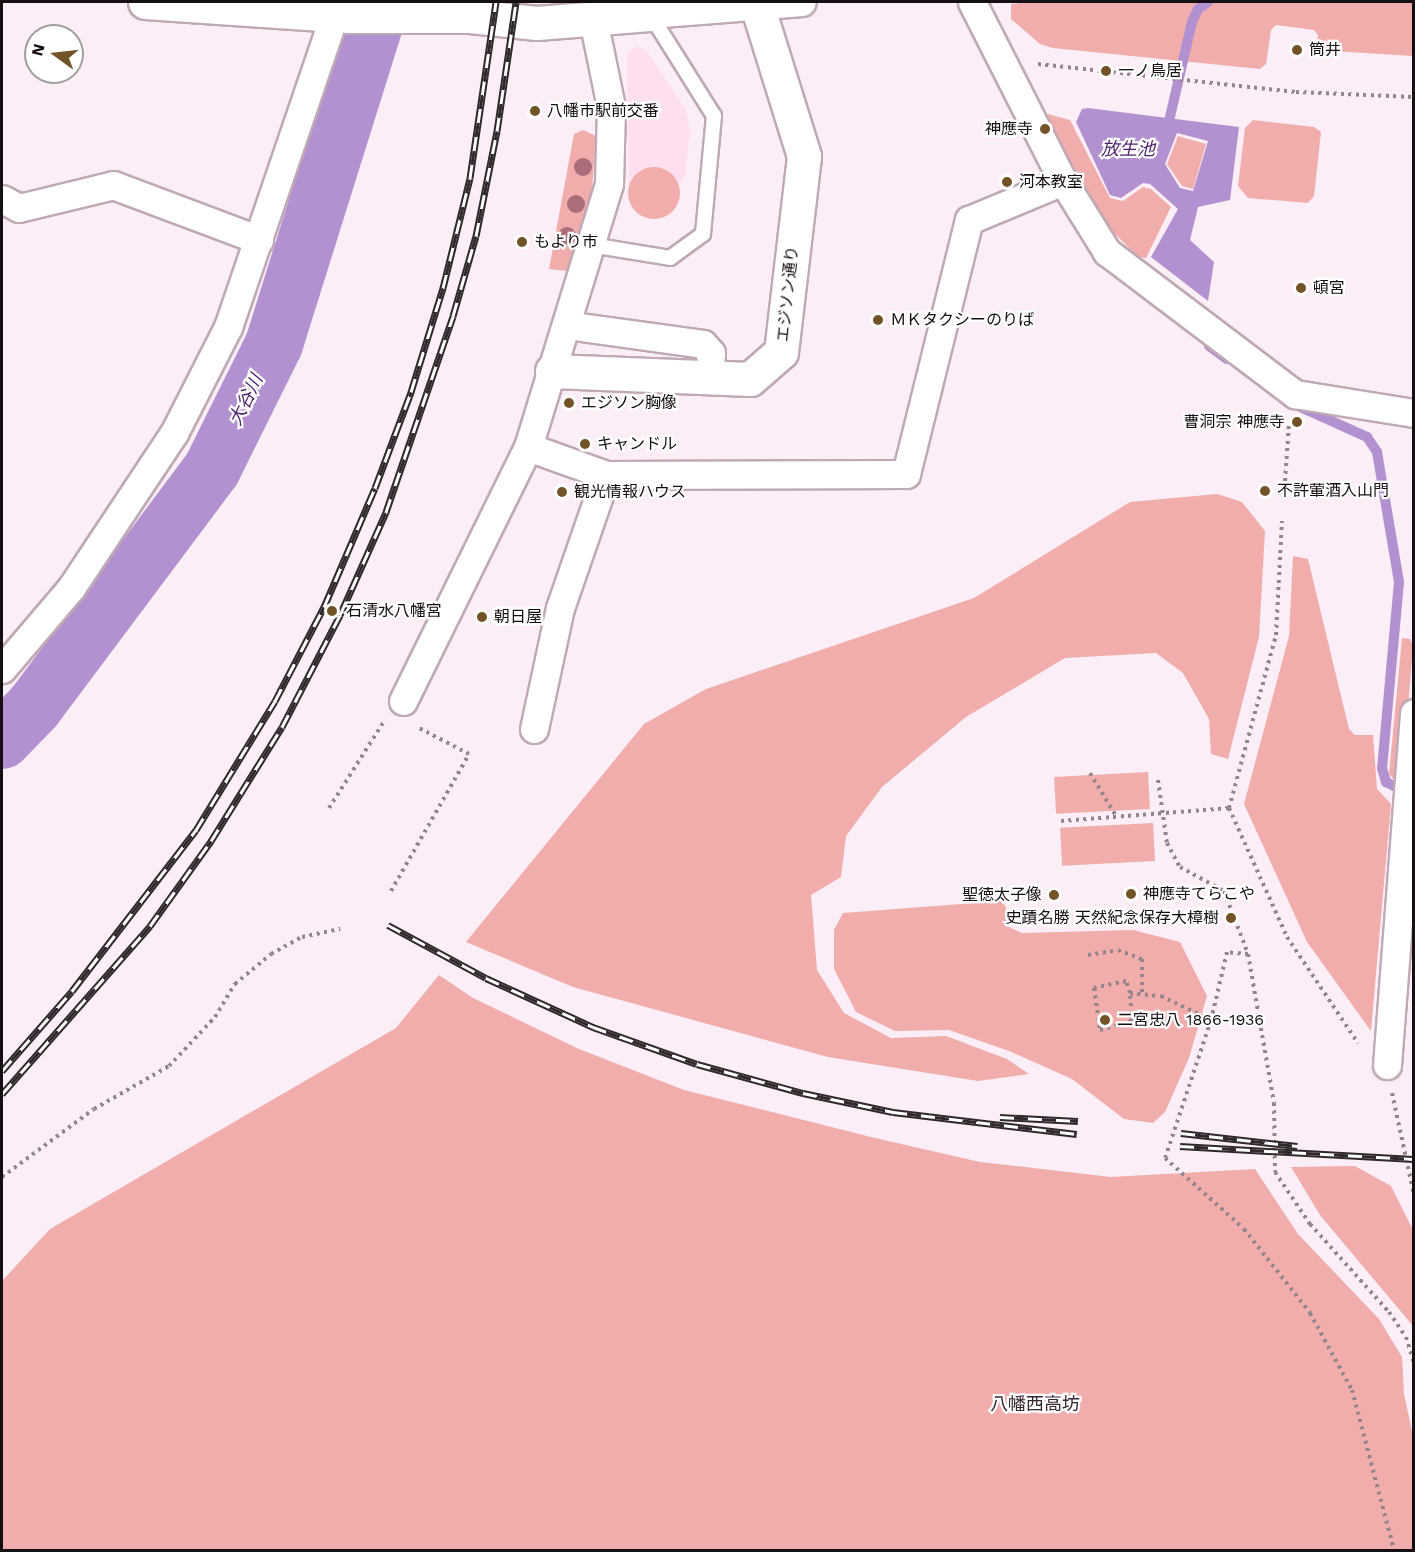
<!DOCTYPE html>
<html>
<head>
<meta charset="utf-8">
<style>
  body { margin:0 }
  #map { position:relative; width:1415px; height:1552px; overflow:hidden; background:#fceef6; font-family:"Work Sans","Noto Sans JP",sans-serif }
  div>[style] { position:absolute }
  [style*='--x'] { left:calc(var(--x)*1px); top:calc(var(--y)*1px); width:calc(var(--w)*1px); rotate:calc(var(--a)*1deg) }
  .built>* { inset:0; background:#fedff0 }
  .green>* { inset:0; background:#f1adab; transform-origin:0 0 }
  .round { border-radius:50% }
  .water>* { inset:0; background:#b291d0 }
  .stream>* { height:10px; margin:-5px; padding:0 5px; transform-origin:5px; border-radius:5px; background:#b291d0 }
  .river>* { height:58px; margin:-29px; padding:0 29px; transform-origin:29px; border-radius:29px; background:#b291d0 }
  .path>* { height:4px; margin-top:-2px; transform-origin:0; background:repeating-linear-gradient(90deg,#91868c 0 3px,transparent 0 7.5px) }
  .roads { filter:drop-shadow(2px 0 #bfa9b5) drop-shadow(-2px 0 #bfa9b5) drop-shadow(0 2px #bfa9b5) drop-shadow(0 -2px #bfa9b5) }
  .lane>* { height:14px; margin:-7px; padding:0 7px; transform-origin:7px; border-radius:7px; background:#fff }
  .street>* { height:27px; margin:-13.5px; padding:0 13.5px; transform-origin:13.5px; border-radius:13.5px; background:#fff }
  .secondary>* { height:33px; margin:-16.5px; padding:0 16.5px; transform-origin:16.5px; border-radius:16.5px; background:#fff }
  .rail>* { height:7px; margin-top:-3.5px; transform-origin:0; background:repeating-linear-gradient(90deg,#fff 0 14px,#2f282c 0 28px); box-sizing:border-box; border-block:2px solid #2f282c }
  .trees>* { width:18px; height:18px; margin:-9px; border-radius:50%; background:#aa6e7b }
  .dots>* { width:16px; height:16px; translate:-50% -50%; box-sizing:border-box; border:3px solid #fff; border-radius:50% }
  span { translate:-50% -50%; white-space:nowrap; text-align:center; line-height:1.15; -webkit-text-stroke:4.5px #fff; paint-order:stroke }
  .poi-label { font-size:16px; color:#150e12 }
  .left { translate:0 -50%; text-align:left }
  .right { translate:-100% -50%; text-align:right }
  .street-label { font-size:16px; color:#150e12 }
  .water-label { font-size:18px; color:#4e236e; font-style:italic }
  .neighbourhood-label { font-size:18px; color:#382731 }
  .frame { position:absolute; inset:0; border:3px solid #150e12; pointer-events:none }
  .north { position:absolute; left:24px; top:24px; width:60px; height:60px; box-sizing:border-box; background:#fff; border:2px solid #a19fa0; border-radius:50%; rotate:285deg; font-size:16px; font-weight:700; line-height:24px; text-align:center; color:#150e12 }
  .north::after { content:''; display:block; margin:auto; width:21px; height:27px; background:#715327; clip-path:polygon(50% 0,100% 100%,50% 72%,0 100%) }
</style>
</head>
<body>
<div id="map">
  <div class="built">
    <i style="clip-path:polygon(637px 46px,646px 50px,686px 109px,690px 132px,685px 176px,680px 184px,666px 169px,634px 176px,629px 186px,627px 53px)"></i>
  </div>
  <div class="green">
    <i style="clip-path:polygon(1028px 2px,1413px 2px,1413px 56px,1316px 50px,1318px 35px,1314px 30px,1276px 25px,1271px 30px,1266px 64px,1260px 69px,1053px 48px,1040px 44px,1011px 19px,1011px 4px)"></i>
    <i style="clip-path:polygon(1048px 114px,1070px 120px,1110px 198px,1123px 201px,1143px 187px,1151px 189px,1171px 207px,1146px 258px,1138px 257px,1111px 230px,1045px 121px)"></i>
    <i style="clip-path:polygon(1253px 120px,1314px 127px,1321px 132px,1314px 196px,1308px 203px,1248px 198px,1238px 186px,1245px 128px)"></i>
    <i style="clip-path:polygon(583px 130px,596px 136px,592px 191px,567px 271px,549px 269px,574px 134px)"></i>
    <i style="clip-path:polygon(1178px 136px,1206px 144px,1193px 189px,1182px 186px,1167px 164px)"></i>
    <i class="round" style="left:628px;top:167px;width:52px;height:52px"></i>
    <i style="clip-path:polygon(1217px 494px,1242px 502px,1265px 531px,1259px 637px,1228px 759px,1211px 754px,1209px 719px,1183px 673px,1156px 653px,1065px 658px,966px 717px,882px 787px,846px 836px,841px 877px,811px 895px,817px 970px,844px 1013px,891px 1038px,946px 1036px,1007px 1059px,1029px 1074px,978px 1081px,828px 1057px,573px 987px,466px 942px,644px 724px,706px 689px,974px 598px,1130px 502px)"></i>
    <i style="clip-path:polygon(1293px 556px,1308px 559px,1349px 729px,1355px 735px,1373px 735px,1377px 789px,1391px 804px,1371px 1031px,1307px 942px,1244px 804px,1289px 636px)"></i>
    <i style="clip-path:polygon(1402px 638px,1410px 639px,1413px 646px,1402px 781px,1394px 780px,1389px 774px)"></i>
    <i style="left:1148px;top:772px;width:37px;height:94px;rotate:87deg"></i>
    <i style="left:1153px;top:823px;width:38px;height:93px;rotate:87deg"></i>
    <i style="clip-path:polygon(1001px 901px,1006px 907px,1007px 926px,1022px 933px,1133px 930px,1180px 942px,1207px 996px,1189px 1058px,1165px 1112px,1153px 1123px,1124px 1119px,1072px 1079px,1009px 1051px,949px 1030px,895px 1031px,856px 1012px,834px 969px,834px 930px,843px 913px)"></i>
    <i style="clip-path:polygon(439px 975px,473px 998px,579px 1049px,684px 1090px,875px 1138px,980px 1162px,1111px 1177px,1255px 1169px,1298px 1234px,1379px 1319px,1402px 1357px,1404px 1394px,1413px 1436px,1413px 1550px,2px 1550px,2px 1281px,50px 1229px,396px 1028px)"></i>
    <i style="clip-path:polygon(1355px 1166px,1391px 1186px,1413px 1230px,1413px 1326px,1320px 1215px,1291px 1167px)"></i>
  </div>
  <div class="water">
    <i style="clip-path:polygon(evenodd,1088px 108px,1239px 127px,1230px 200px,1198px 207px,1190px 240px,1214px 262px,1208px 301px,1151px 257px,1178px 209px,1150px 184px,1143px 183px,1121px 198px,1110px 195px,1076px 122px,1082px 109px,1088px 108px,1177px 133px,1208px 141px,1193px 191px,1180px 188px,1165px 164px,1177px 133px)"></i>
  </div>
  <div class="stream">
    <i style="--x:1170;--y:117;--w:98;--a:-77"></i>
    <i style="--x:1192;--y:22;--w:14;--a:-65"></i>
    <i style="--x:1198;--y:9;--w:12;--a:-35"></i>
    <i style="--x:1209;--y:346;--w:22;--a:36"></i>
    <i style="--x:1287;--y:401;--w:88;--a:24.2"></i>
    <i style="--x:1367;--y:437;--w:18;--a:56"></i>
    <i style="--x:1377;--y:452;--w:132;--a:80.4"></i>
    <i style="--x:1399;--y:582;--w:187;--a:95.2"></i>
    <i style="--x:1382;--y:768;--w:15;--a:74"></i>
    <i style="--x:1386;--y:782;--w:25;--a:27"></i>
  </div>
  <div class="river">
    <i style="--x:2;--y:740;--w:46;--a:-45.9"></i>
    <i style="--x:34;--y:707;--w:297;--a:-53.2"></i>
    <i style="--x:212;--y:469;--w:140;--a:-63.6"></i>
    <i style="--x:274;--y:344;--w:358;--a:-72.6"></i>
  </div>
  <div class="path">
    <i style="--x:1038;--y:64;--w:260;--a:6.2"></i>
    <i style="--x:1296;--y:92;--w:118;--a:2.4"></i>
    <i style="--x:1284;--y:496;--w:74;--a:-86.1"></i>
    <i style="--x:1090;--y:773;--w:50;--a:58.8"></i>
    <i style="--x:1158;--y:780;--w:64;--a:81.9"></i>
    <i style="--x:1167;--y:843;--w:27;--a:62"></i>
    <i style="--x:1180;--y:867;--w:50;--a:28.6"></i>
    <i style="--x:1224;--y:891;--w:67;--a:69.1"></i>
    <i style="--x:1248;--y:954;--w:151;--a:80.1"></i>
    <i style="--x:1274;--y:1103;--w:69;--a:89.2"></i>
    <i style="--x:1275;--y:1172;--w:63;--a:56.1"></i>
    <i style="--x:1310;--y:1224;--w:118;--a:48.1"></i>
    <i style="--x:1389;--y:1312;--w:30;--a:56"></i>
    <i style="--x:1406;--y:1337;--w:28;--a:73"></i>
    <i style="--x:329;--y:808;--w:101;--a:-57.6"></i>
    <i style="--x:1229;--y:808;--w:141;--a:65.8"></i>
    <i style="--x:1287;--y:937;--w:128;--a:56.2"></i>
    <i style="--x:1061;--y:821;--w:169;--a:-4.4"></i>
    <i style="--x:1229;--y:808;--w:179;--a:-74.8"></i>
    <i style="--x:1276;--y:635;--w:114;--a:-87"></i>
    <i style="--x:391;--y:891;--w:158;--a:-60.3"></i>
    <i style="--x:469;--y:754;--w:59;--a:-152.6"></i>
    <i style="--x:1248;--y:954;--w:21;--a:-175"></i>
    <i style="--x:1227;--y:952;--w:70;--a:103.2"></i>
    <i style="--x:1211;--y:1020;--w:145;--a:108.4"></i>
    <i style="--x:1165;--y:1158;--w:106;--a:41.9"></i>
    <i style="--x:1244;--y:1229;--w:107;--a:51.8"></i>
    <i style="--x:1310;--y:1313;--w:88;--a:61.4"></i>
    <i style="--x:1352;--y:1390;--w:165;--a:75.3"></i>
    <i style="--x:1088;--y:955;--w:30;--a:-9"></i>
    <i style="--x:1118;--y:950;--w:26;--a:21"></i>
    <i style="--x:1142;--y:959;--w:34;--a:90"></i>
    <i style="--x:1130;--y:993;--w:13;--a:-108"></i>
    <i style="--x:1126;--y:981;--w:33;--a:168"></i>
    <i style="--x:1094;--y:988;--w:42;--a:81.9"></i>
    <i style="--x:1100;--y:1030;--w:33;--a:-16"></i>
    <i style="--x:1132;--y:1021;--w:28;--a:-94"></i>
    <i style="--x:1130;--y:993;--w:31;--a:6"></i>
    <i style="--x:1161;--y:996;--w:55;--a:25.6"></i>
    <i style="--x:1392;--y:1093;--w:104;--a:77.8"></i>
    <i style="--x:2;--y:1177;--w:114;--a:-36.5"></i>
    <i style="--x:94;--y:1109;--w:86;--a:-29.8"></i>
    <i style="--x:169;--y:1066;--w:67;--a:-46.8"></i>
    <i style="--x:215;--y:1017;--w:39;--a:-59"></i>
    <i style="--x:235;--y:984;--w:47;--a:-39.8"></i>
    <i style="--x:271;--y:954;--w:35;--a:-29"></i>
    <i style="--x:302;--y:937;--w:39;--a:-12"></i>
  </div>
  <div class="roads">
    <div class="lane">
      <i style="--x:591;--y:245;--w:80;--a:9.3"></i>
      <i style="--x:670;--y:258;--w:41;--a:-36"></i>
      <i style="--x:703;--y:234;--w:119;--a:-84.7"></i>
      <i style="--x:714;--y:116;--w:120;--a:-122.1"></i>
    </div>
    <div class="street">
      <i style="--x:972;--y:2;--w:201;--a:63.1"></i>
      <i style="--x:1063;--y:181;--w:84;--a:58.2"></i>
      <i style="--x:1107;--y:252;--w:236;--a:37.1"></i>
      <i style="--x:1295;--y:394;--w:121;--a:9.1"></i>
      <i style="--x:650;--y:14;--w:152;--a:-4.5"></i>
      <i style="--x:2;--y:199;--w:19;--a:28"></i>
      <i style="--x:19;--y:208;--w:97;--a:-13.7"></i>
      <i style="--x:113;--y:185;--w:156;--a:20.6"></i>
      <i style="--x:566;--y:325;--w:138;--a:7.9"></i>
      <i style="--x:703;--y:344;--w:12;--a:48"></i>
      <i style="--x:711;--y:353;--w:26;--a:94"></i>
      <i style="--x:528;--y:447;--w:83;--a:19.7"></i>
      <i style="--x:606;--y:475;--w:300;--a:-0.2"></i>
      <i style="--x:906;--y:474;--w:262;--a:-76.1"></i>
      <i style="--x:969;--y:220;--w:102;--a:-22.5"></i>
      <i style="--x:2;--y:669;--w:106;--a:-49.6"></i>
      <i style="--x:71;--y:588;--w:186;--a:-56.4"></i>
      <i style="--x:174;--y:433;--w:119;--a:-63"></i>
      <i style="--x:228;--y:327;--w:330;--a:-71.2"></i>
      <i style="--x:403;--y:701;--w:283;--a:-63.8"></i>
      <i style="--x:528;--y:447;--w:275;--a:-72.9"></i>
      <i style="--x:609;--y:184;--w:77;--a:-88.5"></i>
      <i style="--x:611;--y:107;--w:90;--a:-101.6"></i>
      <i style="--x:534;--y:729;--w:124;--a:-77.9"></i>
      <i style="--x:560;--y:608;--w:141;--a:-70.9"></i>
      <i style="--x:1387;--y:1065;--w:353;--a:-85.6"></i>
    </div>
    <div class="secondary">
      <i style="--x:145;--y:2;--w:203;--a:3.9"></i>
      <i style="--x:348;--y:16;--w:122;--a:0"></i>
      <i style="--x:470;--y:16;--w:67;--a:6"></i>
      <i style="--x:537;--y:23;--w:113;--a:-4.6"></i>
      <i style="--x:552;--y:371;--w:198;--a:2.3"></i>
      <i style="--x:750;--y:379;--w:41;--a:-41.1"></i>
      <i style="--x:781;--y:352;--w:197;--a:-83.3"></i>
      <i style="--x:804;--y:156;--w:158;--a:-107.3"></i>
    </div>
  </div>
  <div class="rail">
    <i style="--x:388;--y:925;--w:111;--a:28.4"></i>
    <i style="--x:486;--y:978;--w:118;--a:24.6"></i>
    <i style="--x:593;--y:1027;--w:110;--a:19.6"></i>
    <i style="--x:697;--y:1064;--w:110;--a:15.3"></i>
    <i style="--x:803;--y:1093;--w:92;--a:11.9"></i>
    <i style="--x:893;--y:1112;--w:185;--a:6.8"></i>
    <i style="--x:2;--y:1071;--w:106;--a:-48.8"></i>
    <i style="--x:72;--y:991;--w:203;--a:-52.4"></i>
    <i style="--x:196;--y:830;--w:151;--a:-58.5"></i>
    <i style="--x:275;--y:701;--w:106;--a:-62.5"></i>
    <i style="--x:324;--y:607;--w:129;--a:-66.8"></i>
    <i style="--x:375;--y:488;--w:103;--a:-69.4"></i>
    <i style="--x:411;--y:392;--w:109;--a:-72.9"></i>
    <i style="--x:443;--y:288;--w:113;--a:-76.2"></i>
    <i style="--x:470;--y:178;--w:178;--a:-81.6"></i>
    <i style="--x:2;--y:1094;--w:224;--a:-48.6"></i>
    <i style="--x:150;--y:926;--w:105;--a:-54.3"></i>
    <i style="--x:211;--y:841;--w:134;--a:-58.1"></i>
    <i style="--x:282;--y:727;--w:126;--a:-62.6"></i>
    <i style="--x:340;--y:615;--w:113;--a:-65.9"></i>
    <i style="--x:386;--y:512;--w:207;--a:-71.1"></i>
    <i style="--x:453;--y:316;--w:83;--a:-74"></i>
    <i style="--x:476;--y:236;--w:107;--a:-78.7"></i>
    <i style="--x:497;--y:131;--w:130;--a:-81.6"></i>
    <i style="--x:1000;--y:1117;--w:78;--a:2.9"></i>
    <i style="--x:1181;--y:1133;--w:117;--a:6.4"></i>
    <i style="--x:1180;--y:1146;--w:234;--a:3.2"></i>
  </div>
  <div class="trees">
    <i style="left:583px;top:167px"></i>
    <i style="left:576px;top:204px"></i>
    <i style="left:567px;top:236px"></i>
  </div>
  <div class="dots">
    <i style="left:1297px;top:50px;background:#715327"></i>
    <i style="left:1106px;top:71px;background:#715327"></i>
    <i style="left:535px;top:111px;background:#715327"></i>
    <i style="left:1045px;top:129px;background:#715327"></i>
    <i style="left:1007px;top:182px;background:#715327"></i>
    <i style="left:522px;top:242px;background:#715327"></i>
    <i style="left:1301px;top:288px;background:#715327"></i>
    <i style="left:878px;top:320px;background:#715327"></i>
    <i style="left:569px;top:403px;background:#715327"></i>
    <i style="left:1297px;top:422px;background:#715327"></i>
    <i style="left:585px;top:444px;background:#715327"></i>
    <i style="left:1265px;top:491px;background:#715327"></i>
    <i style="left:562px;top:492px;background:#715327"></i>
    <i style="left:332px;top:611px;background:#715327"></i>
    <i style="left:482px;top:617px;background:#715327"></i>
    <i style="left:1131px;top:894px;background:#715327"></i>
    <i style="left:1054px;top:895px;background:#715327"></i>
    <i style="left:1231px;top:918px;background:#715327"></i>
    <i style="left:1105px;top:1020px;background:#715327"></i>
  </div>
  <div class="poi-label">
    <span class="left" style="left:1309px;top:50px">筒井</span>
    <span class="left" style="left:1118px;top:71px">一ノ鳥居</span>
    <span class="left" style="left:547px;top:111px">八幡市駅前交番</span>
    <span class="right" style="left:1033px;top:129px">神應寺</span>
    <span class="left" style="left:1019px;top:182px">河本教室</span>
    <span class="left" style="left:534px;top:242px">もより市</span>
    <span class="left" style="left:1313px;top:288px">頓宮</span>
    <span class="left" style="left:890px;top:320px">ＭＫタクシーのりば</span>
    <span class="left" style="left:581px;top:403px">エジソン胸像</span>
    <span class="right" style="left:1285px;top:422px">曹洞宗 神應寺</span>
    <span class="left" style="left:597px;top:444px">キャンドル</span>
    <span class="left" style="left:1277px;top:491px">不許葷酒入山門</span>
    <span class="left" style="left:574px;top:492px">観光情報ハウス</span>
    <span class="left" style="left:346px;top:611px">石清水八幡宮</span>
    <span class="left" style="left:494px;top:617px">朝日屋</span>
    <span class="left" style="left:1143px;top:894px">神應寺てらこや</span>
    <span class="right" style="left:1042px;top:895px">聖徳太子像</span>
    <span class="right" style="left:1219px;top:918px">史蹟名勝 天然紀念保存大樟樹</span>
    <span class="left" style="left:1117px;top:1020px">二宮忠八 1866-1936</span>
  </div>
  <div class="street-label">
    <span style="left:788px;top:294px;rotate:-84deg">エジソン通り</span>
  </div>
  <div class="water-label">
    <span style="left:1128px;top:149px">放生池</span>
    <span style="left:246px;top:400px;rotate:-64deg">大谷川</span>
  </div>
  <div class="neighbourhood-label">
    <span style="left:1035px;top:1404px">八幡西高坊</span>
  </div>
  <div class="frame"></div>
  <div class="north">N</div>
</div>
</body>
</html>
